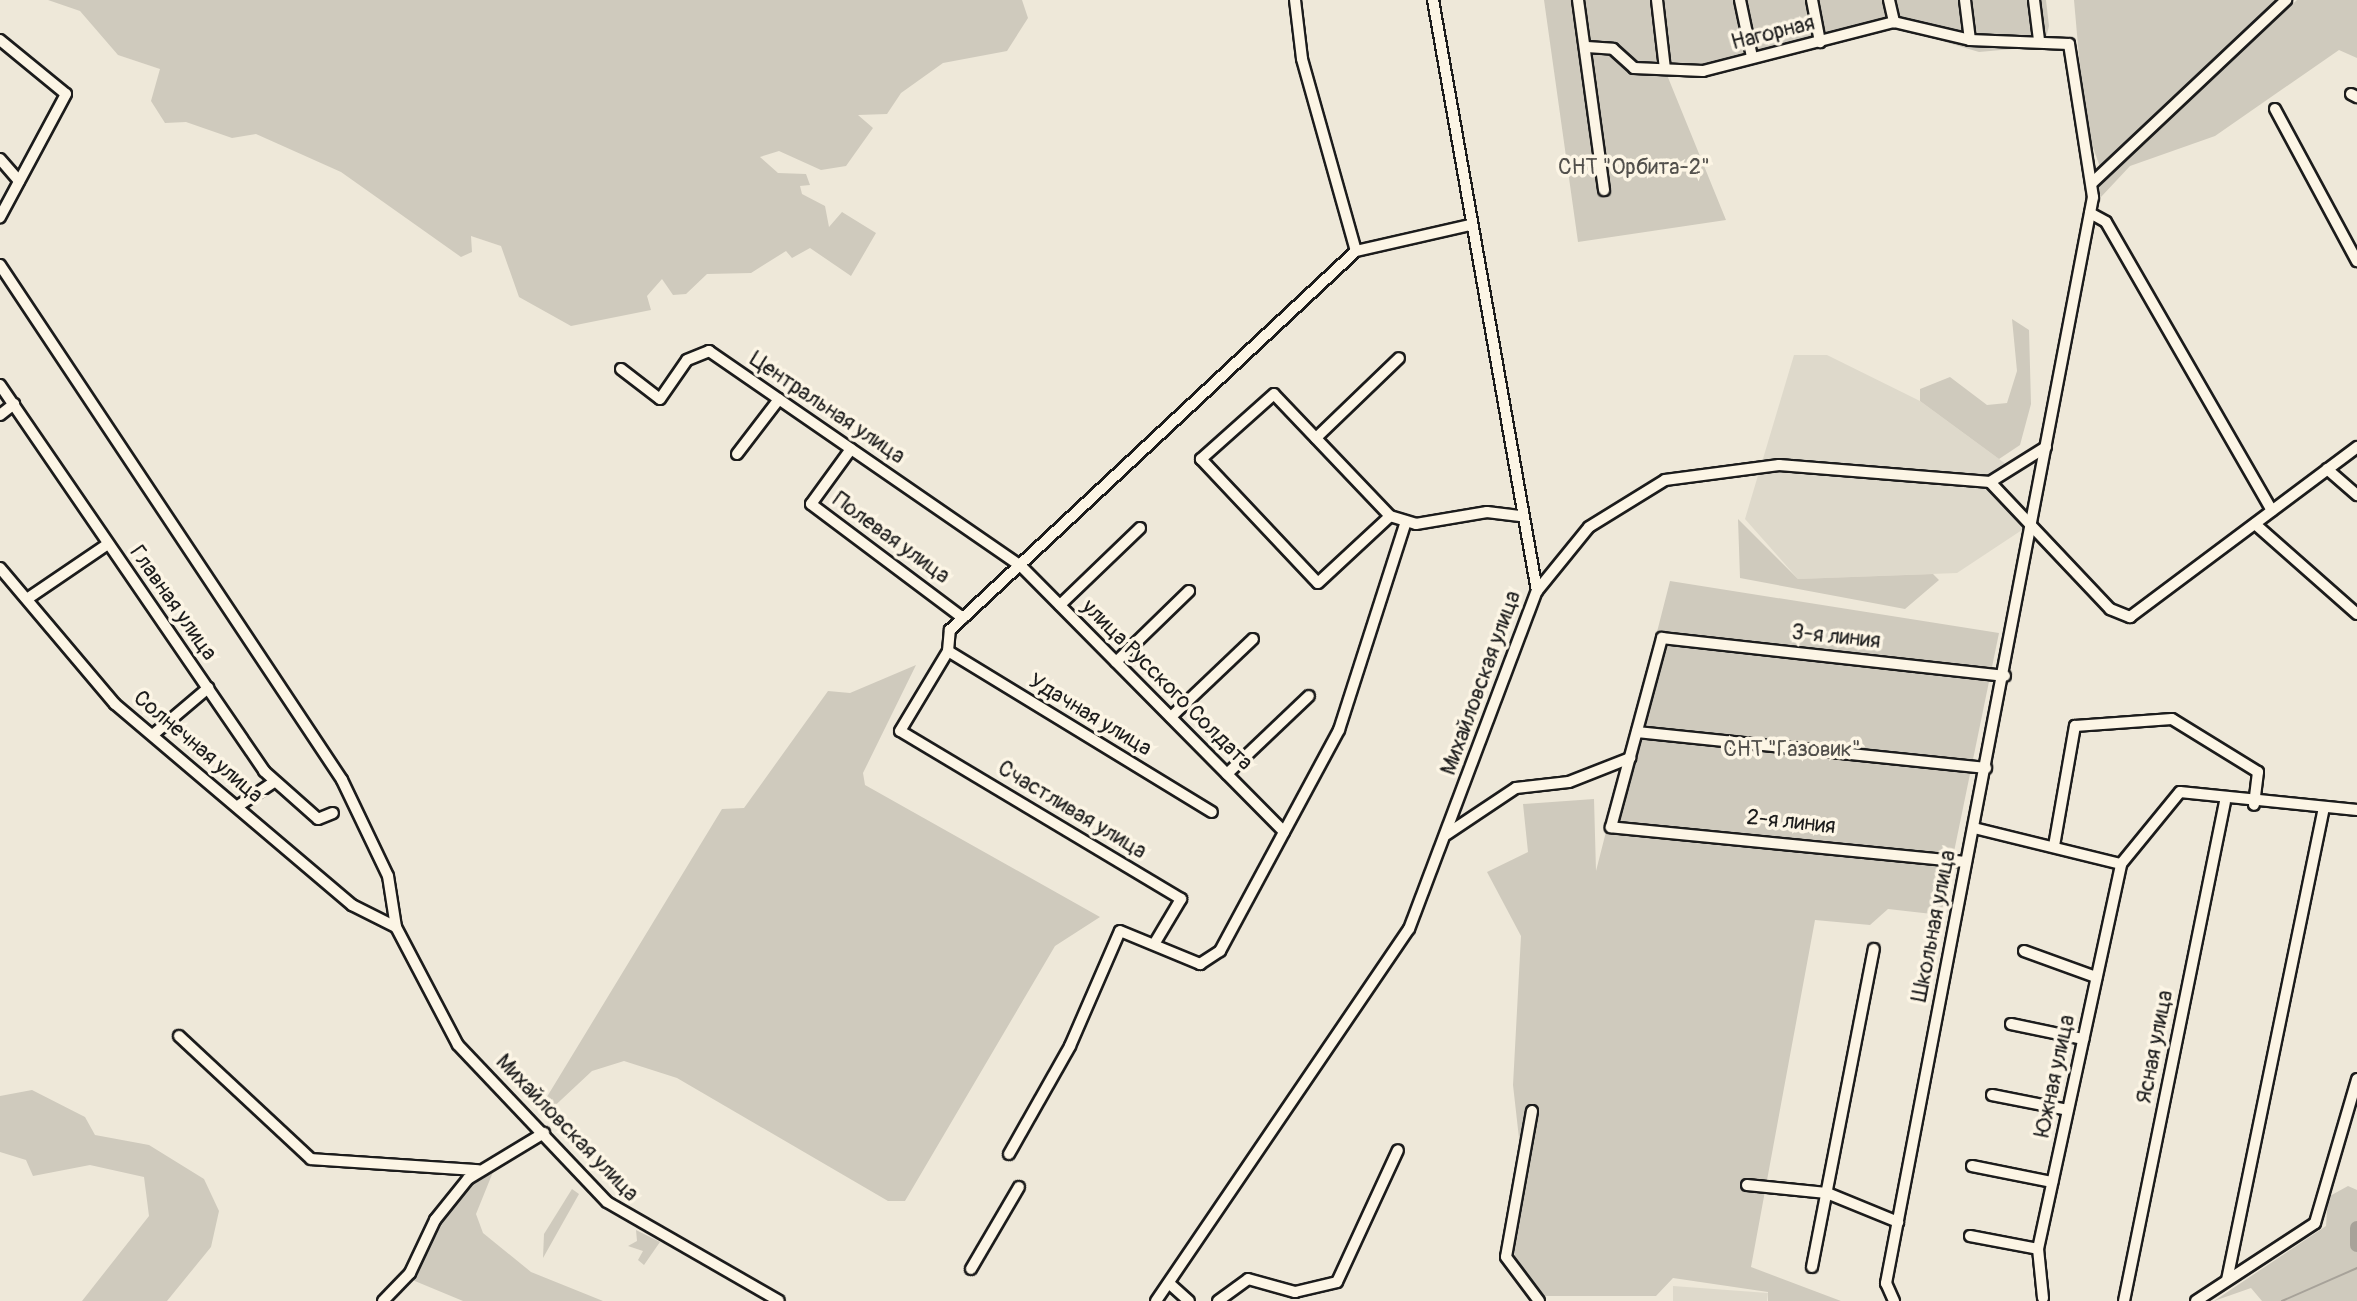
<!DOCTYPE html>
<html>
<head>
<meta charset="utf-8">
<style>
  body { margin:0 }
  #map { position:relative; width:2357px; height:1301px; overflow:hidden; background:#eee8d9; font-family:Pangolin,sans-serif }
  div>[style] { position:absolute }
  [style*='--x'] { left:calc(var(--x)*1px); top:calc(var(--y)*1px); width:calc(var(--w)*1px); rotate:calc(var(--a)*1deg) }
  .built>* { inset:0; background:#ded9cb }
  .green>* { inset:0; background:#cfcabd }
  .stream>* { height:2px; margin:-1px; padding:0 1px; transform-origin:1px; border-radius:1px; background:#a7a299 }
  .river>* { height:14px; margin:-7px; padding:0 7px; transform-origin:7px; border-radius:7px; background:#a7a299 }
  .roads { filter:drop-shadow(2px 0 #1c1c1c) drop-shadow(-2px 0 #1c1c1c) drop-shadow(0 2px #1c1c1c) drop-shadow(0 -2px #1c1c1c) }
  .minor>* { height:10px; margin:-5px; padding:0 5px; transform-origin:5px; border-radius:5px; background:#fcf5e5 }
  span { translate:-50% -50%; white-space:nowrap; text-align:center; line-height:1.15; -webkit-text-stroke:7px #fcf5e5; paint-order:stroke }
  .street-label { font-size:22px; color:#1c1c1c }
  .park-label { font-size:22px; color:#52504c }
</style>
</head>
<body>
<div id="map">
  <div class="built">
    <i style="clip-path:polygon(1794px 355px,1827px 355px,1920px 401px,2014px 470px,1991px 482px,2031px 524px,1957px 573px,1798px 579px,1745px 519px)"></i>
    <i style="clip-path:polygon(1673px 1286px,1768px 1293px,1767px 1301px,1673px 1301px)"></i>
  </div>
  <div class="green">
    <i style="clip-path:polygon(48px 0,1022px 0,1028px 18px,1007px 51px,943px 63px,901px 93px,887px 114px,858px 115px,873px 128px,846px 166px,821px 170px,779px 151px,760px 157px,778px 173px,806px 174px,810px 185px,800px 186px,802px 194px,825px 206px,829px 227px,842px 212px,876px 233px,851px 276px,810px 248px,792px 258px,786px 251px,751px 273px,707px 274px,686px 294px,673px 295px,662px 279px,647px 296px,651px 310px,571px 326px,519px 297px,501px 246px,471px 236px,472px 252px,461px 257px,341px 172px,256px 134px,232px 138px,186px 122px,165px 123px,151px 101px,160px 69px,118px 55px,80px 11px)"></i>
    <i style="clip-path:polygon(1544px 0,2046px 0,2049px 26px,2044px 46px,1979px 52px,1895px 27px,1707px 77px,1667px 75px,1726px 220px,1578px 242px)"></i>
    <i style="clip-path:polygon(2074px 0,2276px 0,2100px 167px,2085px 125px)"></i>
    <i style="clip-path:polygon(2297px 0,2357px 0,2357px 58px,2339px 50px,2215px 136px,2130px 166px,2101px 197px,2098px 187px)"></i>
    <i style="clip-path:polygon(2012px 319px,2029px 330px,2031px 404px,2020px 445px,1999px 459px,1920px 401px,1920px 389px,1950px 377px,1987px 405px,2007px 403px,2017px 371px)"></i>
    <i style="clip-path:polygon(1738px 519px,1798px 579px,1933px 574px,1939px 580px,1905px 609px,1740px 578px)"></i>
    <i style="clip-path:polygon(1670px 581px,1999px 633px,1941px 915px,1888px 909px,1870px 925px,1815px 920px,1751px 1267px,1841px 1301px,1768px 1301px,1768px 1292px,1673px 1278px,1656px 1296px,1526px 1296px,1510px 1238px,1521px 1156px,1513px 1085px,1521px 936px,1487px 872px,1528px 852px,1523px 804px,1594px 799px,1596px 871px)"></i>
    <i style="clip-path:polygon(916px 665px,863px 773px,865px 785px,1100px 917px,1055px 946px,905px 1201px,888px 1201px,677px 1078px,624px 1061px,592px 1071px,546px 1114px,542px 1105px,722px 809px,744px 808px,828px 691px,850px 693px)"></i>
    <i style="clip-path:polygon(32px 1090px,85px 1117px,95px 1135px,149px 1145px,204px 1179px,219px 1211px,211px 1247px,167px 1301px,82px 1301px,149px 1216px,144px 1177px,90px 1165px,33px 1176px,26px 1160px,0 1152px,0 1096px)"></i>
    <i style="clip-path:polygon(537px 1143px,493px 1172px,476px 1214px,483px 1233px,531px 1272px,603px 1301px,463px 1301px,410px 1279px,442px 1214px,472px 1180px)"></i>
    <i style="clip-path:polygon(2348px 1186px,2357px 1190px,2357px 1301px,2262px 1301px,2251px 1288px,2214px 1301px,2326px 1226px,2328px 1197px)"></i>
    <i style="clip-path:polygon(572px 1189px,579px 1194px,543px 1258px,544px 1234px)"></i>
    <i style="clip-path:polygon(636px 1230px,660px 1242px,644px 1265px,638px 1260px,643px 1251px,628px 1246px,637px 1241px)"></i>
  </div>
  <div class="stream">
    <i style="--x:2282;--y:1301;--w:82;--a:-23.7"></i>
  </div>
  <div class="river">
    <i style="--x:2357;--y:1228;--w:17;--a:90"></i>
  </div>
  <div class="roads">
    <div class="minor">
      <i style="--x:1295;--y:0;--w:59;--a:83.2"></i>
      <i style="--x:1302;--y:59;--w:199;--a:74.3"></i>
      <i style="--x:1578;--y:0;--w:192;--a:82.2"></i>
      <i style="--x:1657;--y:0;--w:69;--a:83.4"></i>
      <i style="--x:1740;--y:0;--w:58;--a:78.1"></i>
      <i style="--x:1812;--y:0;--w:43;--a:79.2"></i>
      <i style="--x:1889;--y:0;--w:23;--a:77"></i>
      <i style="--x:1965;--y:0;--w:40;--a:82.9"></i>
      <i style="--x:2034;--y:0;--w:40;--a:82.9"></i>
      <i style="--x:0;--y:40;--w:85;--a:39.3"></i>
      <i style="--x:66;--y:94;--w:140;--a:118.2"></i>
      <i style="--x:1587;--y:47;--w:26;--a:4"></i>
      <i style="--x:1613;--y:49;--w:28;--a:42"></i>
      <i style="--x:1634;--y:68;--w:69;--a:2.5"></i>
      <i style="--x:1703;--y:71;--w:197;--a:-14.4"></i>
      <i style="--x:1894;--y:22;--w:78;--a:13.3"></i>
      <i style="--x:1970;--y:40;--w:99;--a:2.3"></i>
      <i style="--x:2069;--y:44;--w:155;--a:81.1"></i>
      <i style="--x:2093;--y:197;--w:1106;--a:100.79"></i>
      <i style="--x:1886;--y:1283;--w:20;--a:66"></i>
      <i style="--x:2351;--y:94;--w:7;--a:27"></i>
      <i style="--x:2275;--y:109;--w:173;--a:61.7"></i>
      <i style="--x:0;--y:159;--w:29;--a:49"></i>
      <i style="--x:2092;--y:183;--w:267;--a:-43.3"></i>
      <i style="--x:2090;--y:213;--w:18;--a:29"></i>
      <i style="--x:2106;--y:222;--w:333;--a:60.1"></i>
      <i style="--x:0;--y:265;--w:618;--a:56.41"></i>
      <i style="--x:342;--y:780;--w:106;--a:64.4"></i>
      <i style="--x:388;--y:876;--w:52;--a:81.1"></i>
      <i style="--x:396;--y:927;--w:133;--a:62.3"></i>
      <i style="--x:458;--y:1045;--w:216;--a:46.5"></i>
      <i style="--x:607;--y:1202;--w:198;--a:29.9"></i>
      <i style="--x:621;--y:369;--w:49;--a:37.6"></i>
      <i style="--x:660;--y:399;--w:47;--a:-55.3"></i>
      <i style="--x:687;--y:360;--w:24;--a:-22"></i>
      <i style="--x:709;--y:351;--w:379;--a:34.6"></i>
      <i style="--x:1021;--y:566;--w:374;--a:45.3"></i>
      <i style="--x:0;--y:385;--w:468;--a:55.6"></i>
      <i style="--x:264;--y:771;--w:72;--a:41.6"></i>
      <i style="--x:318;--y:819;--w:16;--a:-22"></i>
      <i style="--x:0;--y:415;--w:18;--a:-38"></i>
      <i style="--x:1316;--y:438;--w:115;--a:-43.9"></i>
      <i style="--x:851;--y:449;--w:68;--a:126"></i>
      <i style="--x:811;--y:504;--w:190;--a:36.9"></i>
      <i style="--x:737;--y:454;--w:69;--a:-52.6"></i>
      <i style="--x:2327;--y:469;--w:40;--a:41"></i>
      <i style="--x:1990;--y:482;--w:66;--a:-32"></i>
      <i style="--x:1390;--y:516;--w:168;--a:-133.6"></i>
      <i style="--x:1274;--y:394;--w:98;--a:138.3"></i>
      <i style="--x:1201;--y:459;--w:170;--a:46.7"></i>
      <i style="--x:1318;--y:583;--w:98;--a:-42.9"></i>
      <i style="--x:1390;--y:516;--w:27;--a:17"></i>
      <i style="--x:1416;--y:524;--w:72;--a:-9.6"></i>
      <i style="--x:1487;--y:512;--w:35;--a:7"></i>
      <i style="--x:2255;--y:524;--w:136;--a:41.4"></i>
      <i style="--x:0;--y:568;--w:178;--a:49.8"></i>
      <i style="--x:115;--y:704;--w:311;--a:40.3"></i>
      <i style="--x:352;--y:905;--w:49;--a:26.6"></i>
      <i style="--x:1537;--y:591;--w:82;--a:-50.9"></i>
      <i style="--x:1589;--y:527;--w:89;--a:-31.7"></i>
      <i style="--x:1665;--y:480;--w:115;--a:-7.5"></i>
      <i style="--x:1779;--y:465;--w:212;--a:4.6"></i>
      <i style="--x:1990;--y:482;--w:175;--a:46.6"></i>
      <i style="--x:2110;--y:609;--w:22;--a:22"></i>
      <i style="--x:2130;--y:617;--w:284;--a:-36.8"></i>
      <i style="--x:27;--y:599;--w:98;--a:-34.2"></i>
      <i style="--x:1060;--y:605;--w:111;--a:-43.9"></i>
      <i style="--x:948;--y:651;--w:309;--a:31.4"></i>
      <i style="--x:1116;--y:662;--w:102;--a:-44.2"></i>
      <i style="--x:1171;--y:717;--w:113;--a:-43.6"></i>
      <i style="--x:1637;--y:732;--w:351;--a:5.9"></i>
      <i style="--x:155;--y:733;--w:70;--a:-40.3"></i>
      <i style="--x:1227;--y:774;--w:113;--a:-43.6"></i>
      <i style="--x:238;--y:806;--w:43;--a:-33.7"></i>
      <i style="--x:1974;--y:828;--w:151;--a:13.8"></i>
      <i style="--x:2121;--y:864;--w:93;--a:-50.7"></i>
      <i style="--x:2180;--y:792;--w:178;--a:5.8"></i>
      <i style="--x:1447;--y:834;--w:83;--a:-33.7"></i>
      <i style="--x:1516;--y:788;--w:53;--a:-6.5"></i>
      <i style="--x:1569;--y:782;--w:66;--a:-21.5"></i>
      <i style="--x:2054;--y:846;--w:122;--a:-80.1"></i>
      <i style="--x:2075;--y:726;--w:97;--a:-4.1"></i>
      <i style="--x:2172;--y:719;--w:101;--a:31.6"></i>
      <i style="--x:2258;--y:772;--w:33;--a:97"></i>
      <i style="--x:1966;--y:862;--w:357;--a:-174.4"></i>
      <i style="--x:1611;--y:827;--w:196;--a:-74.9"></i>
      <i style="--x:1662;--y:638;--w:345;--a:6.3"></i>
      <i style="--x:1156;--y:941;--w:49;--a:-59.2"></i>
      <i style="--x:1181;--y:899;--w:327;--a:-149.1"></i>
      <i style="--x:900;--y:731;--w:93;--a:-59"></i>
      <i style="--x:948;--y:651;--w:21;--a:-85"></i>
      <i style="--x:950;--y:630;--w:555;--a:-43.03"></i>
      <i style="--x:1356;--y:251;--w:117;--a:-12.8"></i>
      <i style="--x:2024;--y:951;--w:77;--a:19.9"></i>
      <i style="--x:2011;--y:1024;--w:74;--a:11.8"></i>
      <i style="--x:179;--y:1036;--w:180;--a:43"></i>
      <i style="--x:311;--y:1159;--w:167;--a:3.8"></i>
      <i style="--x:1992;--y:1095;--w:77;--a:11.2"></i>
      <i style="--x:1532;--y:1111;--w:148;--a:100.1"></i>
      <i style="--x:1506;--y:1257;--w:55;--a:53.1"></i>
      <i style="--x:1009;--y:1154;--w:124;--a:-60.5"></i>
      <i style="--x:1070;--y:1046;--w:125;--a:-66.5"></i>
      <i style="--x:1120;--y:931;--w:87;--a:22.4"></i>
      <i style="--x:1200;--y:964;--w:24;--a:-33"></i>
      <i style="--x:1220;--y:951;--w:251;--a:-61.7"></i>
      <i style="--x:1339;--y:730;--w:219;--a:-72.2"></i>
      <i style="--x:1972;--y:1166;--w:82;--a:11.3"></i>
      <i style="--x:1747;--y:1185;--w:80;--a:5.7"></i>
      <i style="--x:1827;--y:1193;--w:77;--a:22.2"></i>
      <i style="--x:1970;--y:1236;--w:69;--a:10.8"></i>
      <i style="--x:1812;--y:1267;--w:324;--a:-79"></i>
      <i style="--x:971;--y:1269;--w:95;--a:-59.7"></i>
      <i style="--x:2227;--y:1280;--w:482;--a:-78.4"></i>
      <i style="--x:1171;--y:1285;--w:24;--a:42"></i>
      <i style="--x:2043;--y:1298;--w:49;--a:-95.8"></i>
      <i style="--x:2038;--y:1249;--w:394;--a:-77.8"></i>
      <i style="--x:383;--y:1301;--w:39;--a:-46"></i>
      <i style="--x:410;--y:1273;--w:59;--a:-64.7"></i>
      <i style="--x:435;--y:1220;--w:53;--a:-51.2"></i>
      <i style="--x:468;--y:1179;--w:89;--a:-31.2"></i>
      <i style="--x:1156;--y:1301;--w:450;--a:-55.8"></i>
      <i style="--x:1409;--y:929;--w:361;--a:-69.3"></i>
      <i style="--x:1537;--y:591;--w:600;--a:-99.98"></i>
      <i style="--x:1218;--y:1301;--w:37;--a:-36"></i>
      <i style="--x:1248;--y:1279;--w:49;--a:15.5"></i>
      <i style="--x:1295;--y:1292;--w:43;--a:-13.4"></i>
      <i style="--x:1337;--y:1282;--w:145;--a:-65.2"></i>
      <i style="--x:2124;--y:1301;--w:509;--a:-78.56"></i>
      <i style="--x:2196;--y:1301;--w:142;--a:-33.2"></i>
      <i style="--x:2315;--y:1223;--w:150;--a:-73.7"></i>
    </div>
  </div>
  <div class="street-label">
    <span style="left:1773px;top:33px;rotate:-14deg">Нагорная</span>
    <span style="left:827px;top:408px;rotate:34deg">Центральная улица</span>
    <span style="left:891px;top:538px;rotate:36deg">Полевая улица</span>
    <span style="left:173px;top:603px;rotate:55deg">Главная улица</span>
    <span style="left:1836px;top:637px;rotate:6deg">3-я линия</span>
    <span style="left:1481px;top:683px;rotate:-70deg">Михайловская улица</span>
    <span style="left:1167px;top:685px;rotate:45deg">улица Русского Солдата</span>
    <span style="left:1090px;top:715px;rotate:31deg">Удачная улица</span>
    <span style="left:198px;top:747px;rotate:40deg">Солнечная улица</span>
    <span style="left:1072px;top:810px;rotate:31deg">Счастливая улица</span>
    <span style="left:1791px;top:822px;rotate:6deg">2-я линия</span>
    <span style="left:1934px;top:926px;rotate:-79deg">Школьная улица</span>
    <span style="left:2155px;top:1047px;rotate:-79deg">Ясная улица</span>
    <span style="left:2055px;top:1076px;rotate:-78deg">Южная улица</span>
    <span style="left:567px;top:1128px;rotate:46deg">Михайловская улица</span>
  </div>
  <div class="park-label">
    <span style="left:1634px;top:168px">СНТ "Орбита-2"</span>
    <span style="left:1792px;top:750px">СНТ "Газовик"</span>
  </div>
</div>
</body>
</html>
